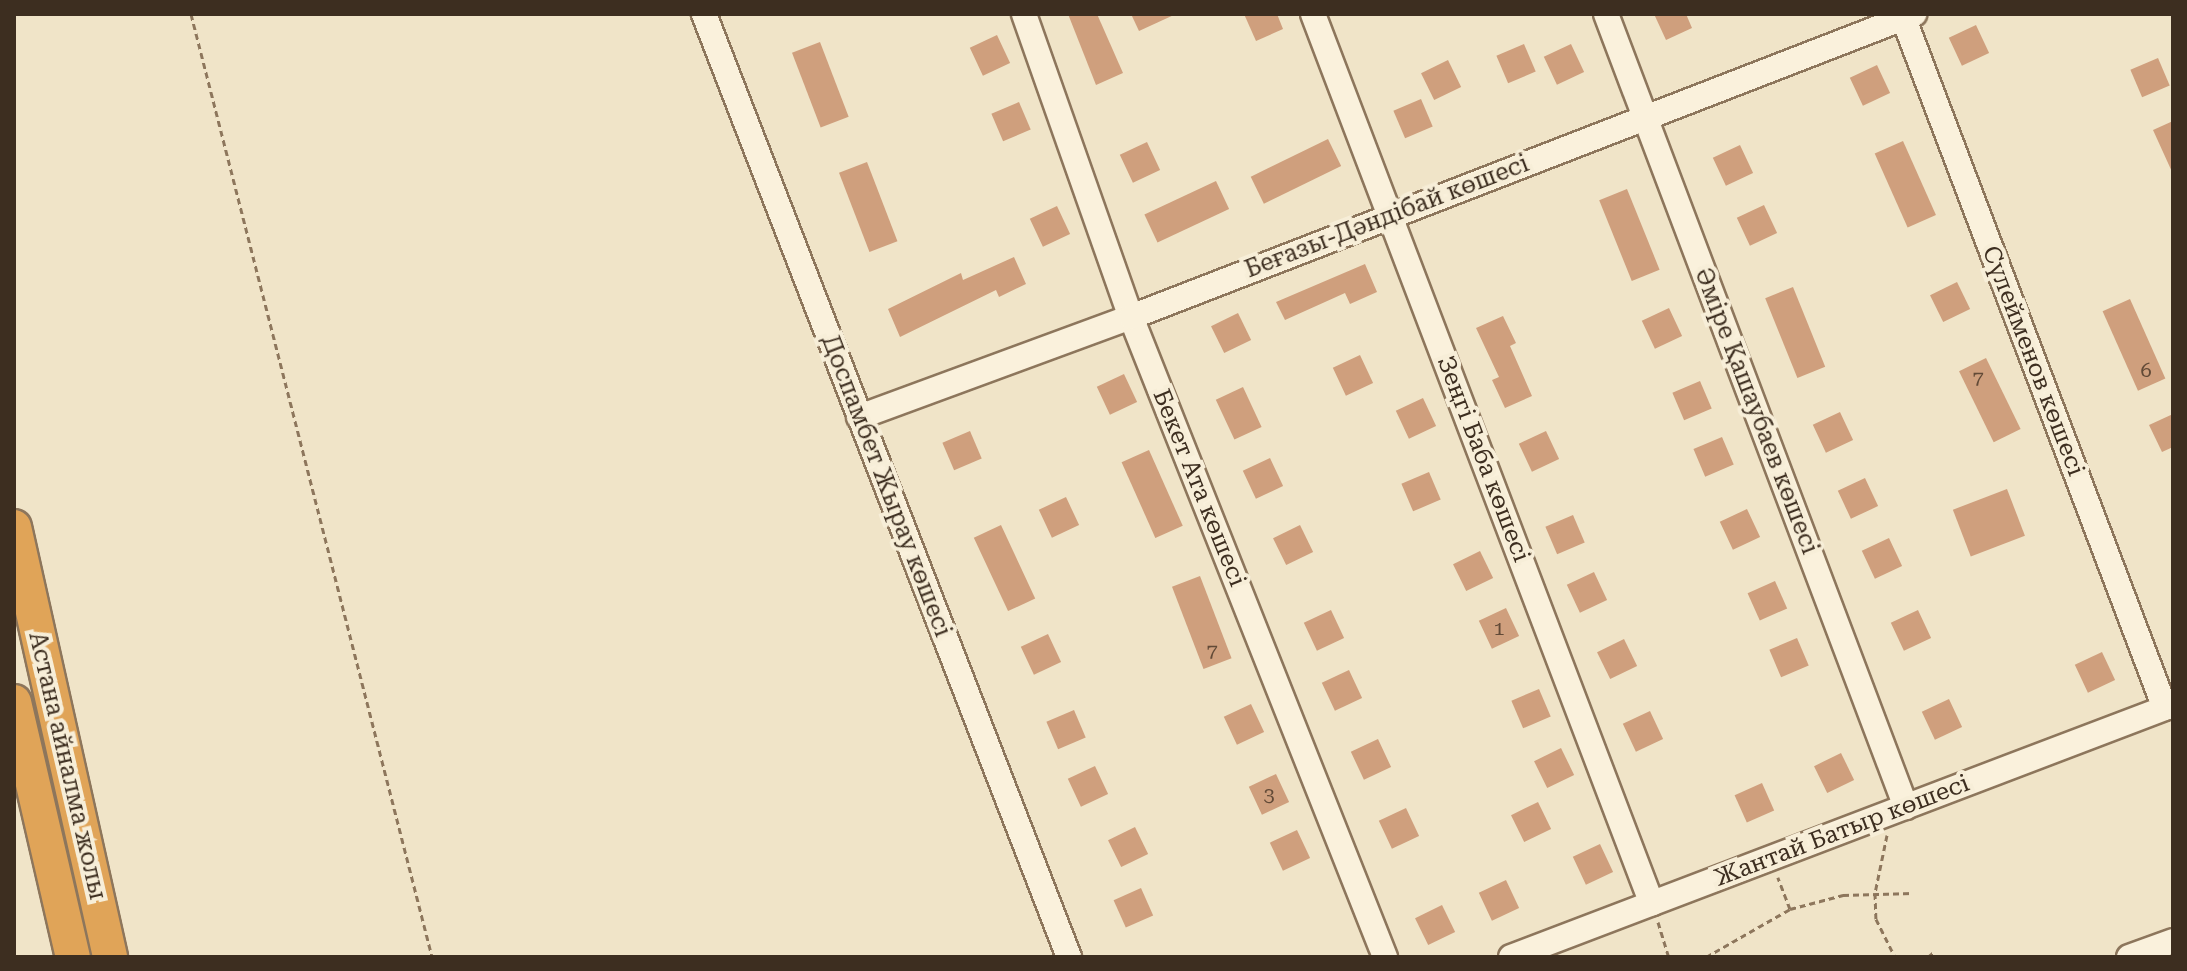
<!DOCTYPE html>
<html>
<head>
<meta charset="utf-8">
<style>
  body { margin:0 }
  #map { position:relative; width:2187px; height:971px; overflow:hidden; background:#f0e4c8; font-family:"Roboto Serif",serif }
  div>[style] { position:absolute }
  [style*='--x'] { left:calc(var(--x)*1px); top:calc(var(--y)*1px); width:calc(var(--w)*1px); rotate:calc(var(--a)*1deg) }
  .building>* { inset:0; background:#cf9f7d; transform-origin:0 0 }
  .path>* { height:3px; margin-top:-1.5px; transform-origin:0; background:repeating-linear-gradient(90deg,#8d765c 0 6px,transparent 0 10px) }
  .roads { filter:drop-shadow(2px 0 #8d765c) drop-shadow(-2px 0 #8d765c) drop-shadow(0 2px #8d765c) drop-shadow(0 -2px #8d765c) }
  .minor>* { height:24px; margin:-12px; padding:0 12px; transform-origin:12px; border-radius:12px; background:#faf1dc }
  .highway>* { height:34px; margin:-17px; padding:0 17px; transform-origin:17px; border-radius:17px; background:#e0a458 }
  span { translate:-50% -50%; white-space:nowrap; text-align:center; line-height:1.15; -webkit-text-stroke:8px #f7eed8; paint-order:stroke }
  .number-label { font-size:20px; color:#624a37 }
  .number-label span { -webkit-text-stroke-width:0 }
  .street-label { font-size:24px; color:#3d2e20 }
  .frame { position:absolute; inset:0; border:16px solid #3d2e20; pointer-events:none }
</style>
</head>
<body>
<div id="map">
  <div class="building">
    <i style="clip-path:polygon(1068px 14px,1097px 14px,1123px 73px,1096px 85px)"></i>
    <i style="clip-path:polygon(1131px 14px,1176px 14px,1139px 31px)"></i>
    <i style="clip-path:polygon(1244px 14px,1277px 14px,1283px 29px,1256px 41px)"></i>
    <i style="clip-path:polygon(1654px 14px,1686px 14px,1692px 28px,1666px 40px)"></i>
    <i style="left:1976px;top:25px;width:31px;height:30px;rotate:65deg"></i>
    <i style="left:997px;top:35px;width:31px;height:30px;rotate:65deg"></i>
    <i style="left:820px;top:42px;width:80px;height:30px;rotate:69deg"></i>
    <i style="left:1524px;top:44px;width:30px;height:30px;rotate:67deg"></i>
    <i style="left:1571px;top:44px;width:31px;height:30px;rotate:65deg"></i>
    <i style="left:2158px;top:58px;width:30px;height:30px;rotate:67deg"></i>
    <i style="left:1448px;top:60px;width:30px;height:30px;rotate:64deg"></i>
    <i style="left:1877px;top:65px;width:31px;height:30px;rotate:65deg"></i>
    <i style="left:1421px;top:99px;width:30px;height:30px;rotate:67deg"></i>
    <i style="left:1019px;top:102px;width:30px;height:30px;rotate:67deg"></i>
    <i style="clip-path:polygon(2173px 121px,2173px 174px,2153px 130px)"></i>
    <i style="left:1328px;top:139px;width:30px;height:86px;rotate:64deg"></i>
    <i style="left:1903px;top:141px;width:81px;height:31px;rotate:66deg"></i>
    <i style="left:1147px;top:142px;width:31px;height:30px;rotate:65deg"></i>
    <i style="left:1740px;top:145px;width:31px;height:30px;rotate:65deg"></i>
    <i style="left:867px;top:162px;width:85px;height:30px;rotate:69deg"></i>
    <i style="left:1216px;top:181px;width:31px;height:79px;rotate:65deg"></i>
    <i style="left:1627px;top:189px;width:87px;height:30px;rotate:68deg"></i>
    <i style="left:1764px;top:205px;width:31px;height:30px;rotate:65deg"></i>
    <i style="left:1057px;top:206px;width:31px;height:30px;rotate:65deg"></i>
    <i style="clip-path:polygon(1014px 257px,1026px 284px,999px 297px,996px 290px,900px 337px,888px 309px,961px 273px,963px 280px)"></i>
    <i style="clip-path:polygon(1365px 264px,1377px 292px,1350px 304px,1345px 293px,1285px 320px,1276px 302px)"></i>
    <i style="left:1957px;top:282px;width:30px;height:30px;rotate:64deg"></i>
    <i style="left:1793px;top:287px;width:86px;height:30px;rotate:68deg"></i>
    <i style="left:2130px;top:299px;width:87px;height:30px;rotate:66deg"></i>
    <i style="left:1669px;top:308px;width:31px;height:30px;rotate:65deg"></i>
    <i style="left:1238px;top:313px;width:30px;height:30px;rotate:64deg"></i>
    <i style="clip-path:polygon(1503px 316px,1516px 343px,1510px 346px,1532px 396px,1505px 408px,1492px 380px,1499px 377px,1476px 328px)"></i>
    <i style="left:1360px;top:355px;width:31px;height:30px;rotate:65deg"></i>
    <i style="left:1986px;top:358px;width:79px;height:30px;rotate:64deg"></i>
    <i style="left:1124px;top:374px;width:31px;height:30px;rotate:65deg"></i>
    <i style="left:1700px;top:381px;width:30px;height:30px;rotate:67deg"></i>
    <i style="left:1243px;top:387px;width:44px;height:30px;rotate:65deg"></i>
    <i style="left:1423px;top:398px;width:31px;height:30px;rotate:65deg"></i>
    <i style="left:1840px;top:412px;width:31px;height:30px;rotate:65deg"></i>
    <i style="clip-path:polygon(2173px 414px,2173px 447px,2162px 452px,2149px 425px)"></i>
    <i style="left:970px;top:431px;width:30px;height:30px;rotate:67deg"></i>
    <i style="left:1546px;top:431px;width:31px;height:30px;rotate:65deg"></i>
    <i style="left:1722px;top:437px;width:30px;height:31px;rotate:67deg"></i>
    <i style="left:1149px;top:450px;width:83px;height:30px;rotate:66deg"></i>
    <i style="left:1270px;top:458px;width:31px;height:30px;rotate:65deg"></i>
    <i style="left:1429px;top:472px;width:30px;height:30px;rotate:67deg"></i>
    <i style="left:1865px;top:478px;width:31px;height:30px;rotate:65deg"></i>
    <i style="left:2007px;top:489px;width:50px;height:58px;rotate:69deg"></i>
    <i style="left:1066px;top:497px;width:31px;height:30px;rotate:65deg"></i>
    <i style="left:1747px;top:509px;width:31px;height:30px;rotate:65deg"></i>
    <i style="left:1573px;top:515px;width:30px;height:30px;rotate:67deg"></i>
    <i style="left:1001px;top:525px;width:81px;height:30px;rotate:65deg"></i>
    <i style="left:1300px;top:525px;width:30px;height:30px;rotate:64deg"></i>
    <i style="left:1889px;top:538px;width:31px;height:30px;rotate:65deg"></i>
    <i style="left:1480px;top:551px;width:30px;height:30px;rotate:64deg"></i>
    <i style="left:1594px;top:572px;width:31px;height:30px;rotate:65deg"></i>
    <i style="left:1200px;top:576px;width:88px;height:30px;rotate:69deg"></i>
    <i style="left:1775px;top:581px;width:30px;height:30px;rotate:66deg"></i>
    <i style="left:1506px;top:608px;width:31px;height:30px;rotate:65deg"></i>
    <i style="left:1331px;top:610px;width:31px;height:30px;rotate:65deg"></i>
    <i style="left:1918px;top:610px;width:31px;height:30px;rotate:65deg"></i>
    <i style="left:1048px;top:634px;width:31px;height:30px;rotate:65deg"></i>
    <i style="left:1797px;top:638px;width:30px;height:30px;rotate:67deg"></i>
    <i style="left:1624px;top:639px;width:30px;height:30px;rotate:64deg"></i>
    <i style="left:2102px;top:652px;width:31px;height:30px;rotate:65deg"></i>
    <i style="left:1349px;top:670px;width:31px;height:30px;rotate:65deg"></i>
    <i style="left:1539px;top:689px;width:30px;height:30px;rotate:67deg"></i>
    <i style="left:1949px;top:699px;width:31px;height:30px;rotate:65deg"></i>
    <i style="left:1251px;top:704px;width:31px;height:30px;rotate:65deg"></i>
    <i style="left:1074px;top:710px;width:30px;height:30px;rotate:67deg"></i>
    <i style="left:1650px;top:711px;width:31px;height:30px;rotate:65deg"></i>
    <i style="left:1378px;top:739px;width:31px;height:30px;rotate:65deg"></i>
    <i style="left:1561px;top:748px;width:30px;height:30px;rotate:64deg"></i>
    <i style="left:1841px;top:753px;width:30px;height:30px;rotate:64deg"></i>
    <i style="left:1095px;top:766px;width:31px;height:30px;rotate:65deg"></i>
    <i style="left:1276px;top:774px;width:31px;height:30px;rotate:65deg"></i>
    <i style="left:1762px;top:783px;width:30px;height:30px;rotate:66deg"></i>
    <i style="left:1538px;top:802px;width:30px;height:30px;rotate:64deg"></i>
    <i style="left:1406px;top:808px;width:31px;height:30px;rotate:65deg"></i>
    <i style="left:1135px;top:827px;width:30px;height:30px;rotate:64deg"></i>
    <i style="left:1297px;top:830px;width:31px;height:30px;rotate:65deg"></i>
    <i style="left:1600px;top:844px;width:31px;height:30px;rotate:65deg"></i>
    <i style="left:1506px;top:880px;width:31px;height:30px;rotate:65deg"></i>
    <i style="left:1141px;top:888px;width:30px;height:30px;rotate:66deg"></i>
    <i style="left:1442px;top:905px;width:30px;height:30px;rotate:64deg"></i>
  </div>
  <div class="path">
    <i style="--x:191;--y:14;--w:973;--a:75.66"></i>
    <i style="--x:1887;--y:835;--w:59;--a:101.7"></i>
    <i style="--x:1875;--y:893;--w:26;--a:88"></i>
    <i style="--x:1876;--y:919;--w:42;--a:63.4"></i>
    <i style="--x:1790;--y:909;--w:55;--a:-14.8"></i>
    <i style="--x:1843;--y:895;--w:70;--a:-1.6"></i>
    <i style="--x:1658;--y:922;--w:37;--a:73"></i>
    <i style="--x:1706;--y:957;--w:97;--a:-29.7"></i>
    <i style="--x:1790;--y:909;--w:34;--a:-111"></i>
    <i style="--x:1928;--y:957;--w:9;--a:-41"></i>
  </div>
  <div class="roads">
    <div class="minor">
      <i style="--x:704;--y:14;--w:1011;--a:68.84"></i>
      <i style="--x:1024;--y:14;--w:321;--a:70.6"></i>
      <i style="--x:1131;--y:317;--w:689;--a:68.35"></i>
      <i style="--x:1313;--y:14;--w:952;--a:69.15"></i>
      <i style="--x:1606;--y:14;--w:848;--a:69.28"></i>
      <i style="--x:1902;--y:14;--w:742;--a:69.25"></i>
      <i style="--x:859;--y:417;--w:290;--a:-20.2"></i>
      <i style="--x:1131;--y:317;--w:840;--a:-21.16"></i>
      <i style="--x:1511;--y:957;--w:708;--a:-20.84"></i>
      <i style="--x:2129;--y:957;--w:47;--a:-20"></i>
    </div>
    <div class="highway">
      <i style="--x:14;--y:527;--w:441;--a:77.4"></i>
      <i style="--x:14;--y:702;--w:262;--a:77"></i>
    </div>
  </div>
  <div class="number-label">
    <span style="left:2146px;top:370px">6</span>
    <span style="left:1978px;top:378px">7</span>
    <span style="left:1499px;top:628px">1</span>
    <span style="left:1212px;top:651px">7</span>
    <span style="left:1269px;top:794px">3</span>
  </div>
  <div class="street-label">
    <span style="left:1387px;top:217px;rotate:-21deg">Беғазы-Дәндібай көшесі</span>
    <span style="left:2033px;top:361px;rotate:69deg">Сүлейменов көшесі</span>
    <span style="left:1756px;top:411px;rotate:69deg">Әміре Қашаубаев көшесі</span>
    <span style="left:1483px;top:459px;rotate:69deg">Зеңгі Баба көшесі</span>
    <span style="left:886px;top:486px;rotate:69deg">Доспамбет Жырау көшесі</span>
    <span style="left:1199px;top:488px;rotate:68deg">Бекет Ата көшесі</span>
    <span style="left:67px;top:766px;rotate:77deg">Астана айналма жолы</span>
    <span style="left:1842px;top:831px;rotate:-21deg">Жантай Батыр көшесі</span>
  </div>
  <div class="frame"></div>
</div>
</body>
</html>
